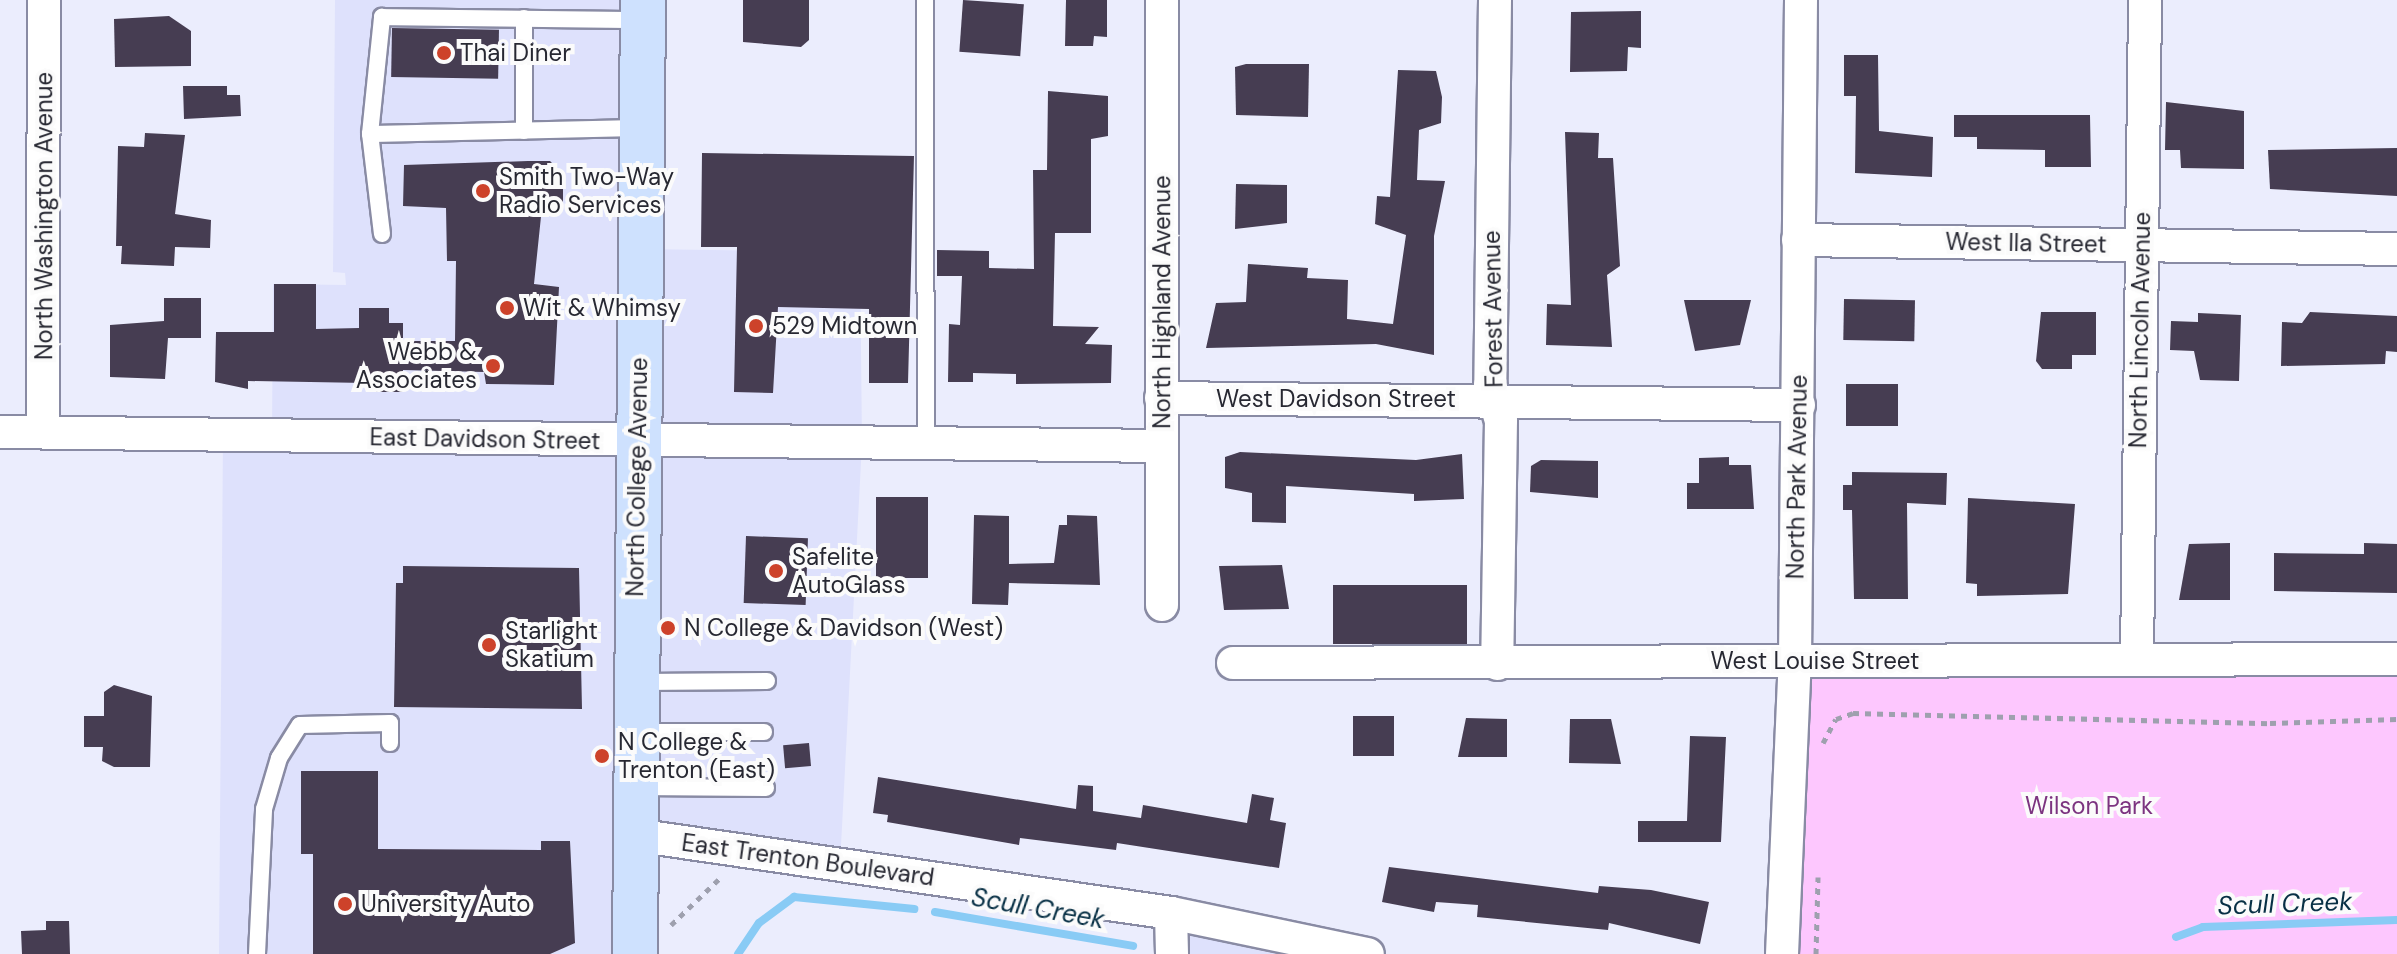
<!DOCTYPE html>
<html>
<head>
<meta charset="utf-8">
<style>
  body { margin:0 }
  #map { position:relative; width:2397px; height:954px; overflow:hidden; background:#ebedfd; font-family:"DM Sans",sans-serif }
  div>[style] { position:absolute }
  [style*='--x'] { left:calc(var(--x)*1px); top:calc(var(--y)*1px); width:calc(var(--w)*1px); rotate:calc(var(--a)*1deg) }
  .built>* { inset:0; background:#dee1fc }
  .green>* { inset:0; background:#fdc7fe; transform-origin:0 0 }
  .stream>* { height:8px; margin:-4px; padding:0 4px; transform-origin:4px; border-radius:4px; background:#89cbf5 }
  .building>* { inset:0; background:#463d52; transform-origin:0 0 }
  .path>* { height:5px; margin-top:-2.5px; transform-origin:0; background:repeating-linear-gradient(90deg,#9ea0ae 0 6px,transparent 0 12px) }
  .roads { filter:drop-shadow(2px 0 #898ba4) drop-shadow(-2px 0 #898ba4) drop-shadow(0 2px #898ba4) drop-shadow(0 -2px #898ba4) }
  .service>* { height:16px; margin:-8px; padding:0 8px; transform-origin:8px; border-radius:8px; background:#fff }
  .minor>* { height:32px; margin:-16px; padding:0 16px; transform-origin:16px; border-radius:16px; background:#fff }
  .primary>* { height:44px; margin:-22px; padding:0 22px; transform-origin:22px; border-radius:22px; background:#cee1fe }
  .dots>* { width:22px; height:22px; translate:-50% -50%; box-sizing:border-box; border:4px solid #fbfbfb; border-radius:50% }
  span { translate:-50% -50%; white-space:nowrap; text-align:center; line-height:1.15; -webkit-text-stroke:8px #fbfbfb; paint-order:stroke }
  .poi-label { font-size:24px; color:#272832 }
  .left { translate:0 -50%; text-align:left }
  .right { translate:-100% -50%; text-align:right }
  .street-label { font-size:24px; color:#272832 }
  .park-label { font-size:24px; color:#7c3480 }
  .water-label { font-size:26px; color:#083045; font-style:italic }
</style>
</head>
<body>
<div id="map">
  <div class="built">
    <i style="clip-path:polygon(335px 0,643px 0,640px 249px,860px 252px,862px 443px,840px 865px,636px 835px,635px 954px,219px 954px,223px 435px,272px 435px,273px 284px,346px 285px,345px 273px,333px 272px)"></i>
    <i style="clip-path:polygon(1171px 913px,1368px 954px,1172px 954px)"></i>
  </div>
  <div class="green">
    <i style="left:2397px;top:659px;width:295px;height:602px;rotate:90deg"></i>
  </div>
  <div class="stream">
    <i style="--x:935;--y:912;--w:201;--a:9.7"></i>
    <i style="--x:2176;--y:937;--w:29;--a:-20"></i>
    <i style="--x:2203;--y:927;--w:194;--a:-2.1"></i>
    <i style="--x:738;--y:954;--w:37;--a:-56"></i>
    <i style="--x:759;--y:923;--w:44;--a:-36.6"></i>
    <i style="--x:794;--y:897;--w:121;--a:5.7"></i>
  </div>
  <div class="building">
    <i style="clip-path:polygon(743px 0,809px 0,809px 40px,801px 47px,743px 42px)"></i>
    <i style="left:963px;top:0;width:61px;height:52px;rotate:4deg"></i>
    <i style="clip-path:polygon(1066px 0,1107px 0,1107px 37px,1094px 36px,1093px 46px,1065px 46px)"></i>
    <i style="clip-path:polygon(1641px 11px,1641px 48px,1628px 47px,1627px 71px,1570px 72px,1571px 12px)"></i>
    <i style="clip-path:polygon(169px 16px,191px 31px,191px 66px,115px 67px,114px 19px)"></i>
    <i style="left:392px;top:28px;width:107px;height:49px;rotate:1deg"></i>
    <i style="clip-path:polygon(1844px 55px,1878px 55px,1879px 131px,1933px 137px,1932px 177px,1855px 173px,1856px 96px,1844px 96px)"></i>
    <i style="clip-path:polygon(1246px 64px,1309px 64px,1308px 117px,1236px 115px,1235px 67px)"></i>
    <i style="clip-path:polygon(1398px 70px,1436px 71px,1442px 97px,1441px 123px,1419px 130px,1417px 180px,1445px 181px,1434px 236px,1434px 355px,1376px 344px,1206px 348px,1216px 303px,1246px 302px,1248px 264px,1308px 268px,1307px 278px,1348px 280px,1347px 319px,1393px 324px,1406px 235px,1375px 224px,1377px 196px,1390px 197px)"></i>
    <i style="clip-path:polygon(183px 86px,227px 86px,227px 95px,240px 95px,241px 116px,184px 119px)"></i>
    <i style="clip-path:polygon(1048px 91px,1108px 96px,1108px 136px,1091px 139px,1091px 233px,1055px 233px,1053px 326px,1099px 327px,1085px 344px,1112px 345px,1111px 383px,1016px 384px,1016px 374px,973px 373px,973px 382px,948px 382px,949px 324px,960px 325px,962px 276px,937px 276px,937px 250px,989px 251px,989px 268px,1034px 269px,1033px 170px,1047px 170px)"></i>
    <i style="clip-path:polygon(2166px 102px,2244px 111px,2244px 169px,2181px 168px,2180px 150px,2165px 150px)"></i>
    <i style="clip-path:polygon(1954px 115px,2090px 115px,2091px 167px,2045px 167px,2045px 150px,1977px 149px,1977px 137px,1954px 137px)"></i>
    <i style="clip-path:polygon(1565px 132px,1599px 133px,1598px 158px,1613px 158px,1620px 266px,1607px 275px,1612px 347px,1546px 345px,1547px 304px,1571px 305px)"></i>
    <i style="clip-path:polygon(145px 133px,185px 135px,175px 214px,211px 220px,210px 248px,175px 247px,174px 266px,121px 264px,122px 246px,116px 246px,118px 146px,144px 147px)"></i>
    <i style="clip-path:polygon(2397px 148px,2397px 196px,2270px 189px,2268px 150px)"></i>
    <i style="clip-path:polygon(702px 153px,914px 156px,908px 383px,869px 383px,869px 309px,778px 307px,773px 393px,734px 392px,737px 247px,701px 247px)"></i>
    <i style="clip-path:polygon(528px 161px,550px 161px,563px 174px,563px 207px,542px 207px,534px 284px,559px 287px,554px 385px,486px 384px,484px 372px,403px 370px,403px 392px,366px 392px,366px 383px,248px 381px,248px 389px,215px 382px,216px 332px,274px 332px,274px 284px,316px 284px,316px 329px,359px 328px,359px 308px,389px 308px,389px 323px,403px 323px,403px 341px,455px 341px,456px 261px,447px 261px,446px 208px,403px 206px,404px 165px)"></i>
    <i style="clip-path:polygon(1236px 184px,1287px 185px,1287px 223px,1235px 229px)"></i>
    <i style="clip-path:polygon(164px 298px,201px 298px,201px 338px,168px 338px,165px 379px,110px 377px,110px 325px,164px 321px)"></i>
    <i style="left:1844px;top:299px;width:71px;height:41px;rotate:1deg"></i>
    <i style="clip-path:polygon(1684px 300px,1751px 300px,1740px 345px,1695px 351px)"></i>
    <i style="clip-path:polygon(2041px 312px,2096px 312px,2096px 355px,2072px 355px,2072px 369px,2042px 369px,2036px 361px)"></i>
    <i style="clip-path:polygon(2310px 312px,2397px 316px,2397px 352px,2386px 351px,2385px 364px,2281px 366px,2282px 322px,2302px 323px)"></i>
    <i style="clip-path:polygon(2198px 313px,2241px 315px,2239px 381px,2200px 380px,2194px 351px,2170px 350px,2171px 321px,2198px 322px)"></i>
    <i style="left:1846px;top:384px;width:52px;height:42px"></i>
    <i style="clip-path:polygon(1240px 452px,1416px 460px,1462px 454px,1464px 499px,1414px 501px,1414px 494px,1286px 486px,1286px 523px,1252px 522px,1252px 493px,1225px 488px,1225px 457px)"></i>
    <i style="clip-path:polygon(1729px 457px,1729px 465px,1751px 465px,1754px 509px,1687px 509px,1687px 483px,1699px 483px,1699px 458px)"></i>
    <i style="clip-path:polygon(1541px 460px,1598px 461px,1598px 498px,1530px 492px,1531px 466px)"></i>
    <i style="clip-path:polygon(1852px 472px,1947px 473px,1946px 505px,1907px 503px,1908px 599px,1854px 599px,1852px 510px,1843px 510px,1843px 485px,1852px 485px)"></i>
    <i style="left:876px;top:497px;width:52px;height:81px"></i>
    <i style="clip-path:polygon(1968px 498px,2075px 504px,2068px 594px,1977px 596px,1977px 584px,1966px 583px)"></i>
    <i style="clip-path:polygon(974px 515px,1009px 516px,1009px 564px,1054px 563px,1059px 525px,1067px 525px,1067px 515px,1097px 516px,1100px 585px,1009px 583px,1008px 605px,972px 604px)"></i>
    <i style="left:746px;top:536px;width:62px;height:67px;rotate:2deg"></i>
    <i style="clip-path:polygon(2230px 543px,2230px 600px,2179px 600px,2189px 544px)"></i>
    <i style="clip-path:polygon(2364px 543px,2397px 544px,2397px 593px,2274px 591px,2274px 553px,2364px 554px)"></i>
    <i style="clip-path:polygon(1282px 565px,1289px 609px,1224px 610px,1219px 566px)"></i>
    <i style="clip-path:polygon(403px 566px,579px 568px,582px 709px,394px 707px,396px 583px,403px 583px)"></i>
    <i style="left:1333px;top:585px;width:134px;height:59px"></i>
    <i style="clip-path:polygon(114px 685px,152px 696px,150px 767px,114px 767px,102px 761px,103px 747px,84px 747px,84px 716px,104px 716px,104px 692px)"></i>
    <i style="left:1394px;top:716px;width:40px;height:41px;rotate:90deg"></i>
    <i style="clip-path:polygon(1466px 718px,1507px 719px,1507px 757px,1458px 757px)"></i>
    <i style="clip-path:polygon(1570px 719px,1611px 719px,1621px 764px,1569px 763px)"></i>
    <i style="clip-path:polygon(1690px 736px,1726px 737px,1721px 842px,1638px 842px,1638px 821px,1687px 821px)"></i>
    <i style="left:809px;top:743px;width:23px;height:26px;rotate:85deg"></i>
    <i style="clip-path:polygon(301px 771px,378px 771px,378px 849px,541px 850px,541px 841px,570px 841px,575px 943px,550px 954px,313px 954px,313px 854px,301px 854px)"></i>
    <i style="clip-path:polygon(878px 777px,1076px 809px,1078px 785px,1093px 786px,1093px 811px,1141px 818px,1143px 805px,1247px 823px,1252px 794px,1274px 798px,1270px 820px,1286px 823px,1279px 868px,1117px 843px,1116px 850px,1020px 838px,1019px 845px,887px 822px,888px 815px,873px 813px)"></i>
    <i style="clip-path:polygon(1389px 867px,1598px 893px,1599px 886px,1651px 890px,1709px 902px,1700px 944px,1609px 923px,1608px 930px,1477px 917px,1478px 905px,1436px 902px,1434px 912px,1382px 902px)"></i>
    <i style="clip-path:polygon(46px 921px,69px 921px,70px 954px,22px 954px,21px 931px,46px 930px)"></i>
  </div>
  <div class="path">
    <i style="--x:1823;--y:743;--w:27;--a:-62"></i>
    <i style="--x:1836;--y:719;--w:18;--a:-19"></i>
    <i style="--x:1853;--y:713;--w:417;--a:1.4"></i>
    <i style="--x:2270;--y:723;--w:127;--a:-1.8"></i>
    <i style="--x:671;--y:925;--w:69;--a:-43.8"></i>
    <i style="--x:1816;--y:954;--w:77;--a:-88.5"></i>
  </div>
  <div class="roads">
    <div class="service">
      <i style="--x:925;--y:0;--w:444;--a:89.9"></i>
      <i style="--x:524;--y:131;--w:113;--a:-90"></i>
      <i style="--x:370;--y:134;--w:270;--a:-1.3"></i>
      <i style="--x:382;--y:234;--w:101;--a:-96.8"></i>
      <i style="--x:370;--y:134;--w:118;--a:-84.1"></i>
      <i style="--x:382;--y:17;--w:259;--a:0.7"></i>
      <i style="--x:641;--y:682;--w:126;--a:-0.5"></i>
      <i style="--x:638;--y:732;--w:126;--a:0"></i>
      <i style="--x:637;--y:787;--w:129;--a:0.4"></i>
      <i style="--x:257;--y:954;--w:145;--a:-87.2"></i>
      <i style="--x:264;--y:809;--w:53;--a:-73.6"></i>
      <i style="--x:279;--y:758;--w:39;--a:-58"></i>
      <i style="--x:300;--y:725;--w:90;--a:-1.3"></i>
      <i style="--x:390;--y:723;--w:20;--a:90"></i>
    </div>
    <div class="minor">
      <i style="--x:1495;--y:0;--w:385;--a:90.7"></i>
      <i style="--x:1490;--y:385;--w:37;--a:73"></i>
      <i style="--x:1501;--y:420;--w:244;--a:90.9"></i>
      <i style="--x:1798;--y:240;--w:599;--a:0.86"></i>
      <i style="--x:1161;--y:398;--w:638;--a:0.63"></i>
      <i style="--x:0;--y:432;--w:1161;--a:0.69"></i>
      <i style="--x:43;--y:432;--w:432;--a:-89.9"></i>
      <i style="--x:1162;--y:605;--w:605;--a:-90"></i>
      <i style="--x:2137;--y:659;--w:659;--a:-89.3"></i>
      <i style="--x:1233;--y:663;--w:1164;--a:-0.2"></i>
      <i style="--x:635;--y:835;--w:542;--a:8.28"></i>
      <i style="--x:1171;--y:913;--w:201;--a:11.8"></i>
      <i style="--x:1171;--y:913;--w:41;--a:88.6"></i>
      <i style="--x:1782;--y:954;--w:293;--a:-87.5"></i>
      <i style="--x:1795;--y:661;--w:661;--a:-89.48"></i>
    </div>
    <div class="primary">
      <i style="--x:635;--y:954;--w:954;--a:-89.52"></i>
    </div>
  </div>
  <div class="dots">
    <i style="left:444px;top:53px;background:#cd422a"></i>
    <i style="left:483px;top:191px;background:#cd422a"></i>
    <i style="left:507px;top:308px;background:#cd422a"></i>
    <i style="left:756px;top:326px;background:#cd422a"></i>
    <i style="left:493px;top:366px;background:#cd422a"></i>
    <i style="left:776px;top:571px;background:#cd422a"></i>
    <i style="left:668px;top:628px;background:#cd422a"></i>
    <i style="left:489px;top:645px;background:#cd422a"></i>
    <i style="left:602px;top:756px;background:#cd422a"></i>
    <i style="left:345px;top:904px;background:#cd422a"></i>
  </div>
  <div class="poi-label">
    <span class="left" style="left:460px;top:53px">Thai Diner</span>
    <span class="left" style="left:499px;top:191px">Smith Two-Way<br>Radio Services</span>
    <span class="left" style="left:523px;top:308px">Wit &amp; Whimsy</span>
    <span class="left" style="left:772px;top:326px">529 Midtown</span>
    <span class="right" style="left:477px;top:366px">Webb &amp;<br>Associates</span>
    <span class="left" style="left:792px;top:571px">Safelite<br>AutoGlass</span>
    <span class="left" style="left:684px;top:628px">N College &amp; Davidson (West)</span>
    <span class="left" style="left:505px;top:645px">Starlight<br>Skatium</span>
    <span class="left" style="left:618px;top:756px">N College &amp;<br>Trenton (East)</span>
    <span class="left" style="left:361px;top:904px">University Auto</span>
  </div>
  <div class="street-label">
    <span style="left:44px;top:216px;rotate:-90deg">North Washington Avenue</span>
    <span style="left:2026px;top:243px;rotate:1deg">West Ila Street</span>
    <span style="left:1162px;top:302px;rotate:-90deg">North Highland Avenue</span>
    <span style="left:1493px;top:309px;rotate:-91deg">Forest Avenue</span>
    <span style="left:2140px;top:330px;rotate:-89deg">North Lincoln Avenue</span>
    <span style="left:1336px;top:399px">West Davidson Street</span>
    <span style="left:485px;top:439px;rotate:1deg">East Davidson Street</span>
    <span style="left:637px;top:477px;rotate:-89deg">North College Avenue</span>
    <span style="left:1797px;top:477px;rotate:-89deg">North Park Avenue</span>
    <span style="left:1815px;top:661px">West Louise Street</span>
    <span style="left:808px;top:860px;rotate:8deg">East Trenton Boulevard</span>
  </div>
  <div class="park-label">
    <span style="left:2089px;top:806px">Wilson Park</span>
  </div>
  <div class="water-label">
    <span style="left:2285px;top:904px;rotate:-2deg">Scull Creek</span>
    <span style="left:1038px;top:909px;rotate:10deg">Scull Creek</span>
  </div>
</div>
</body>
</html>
